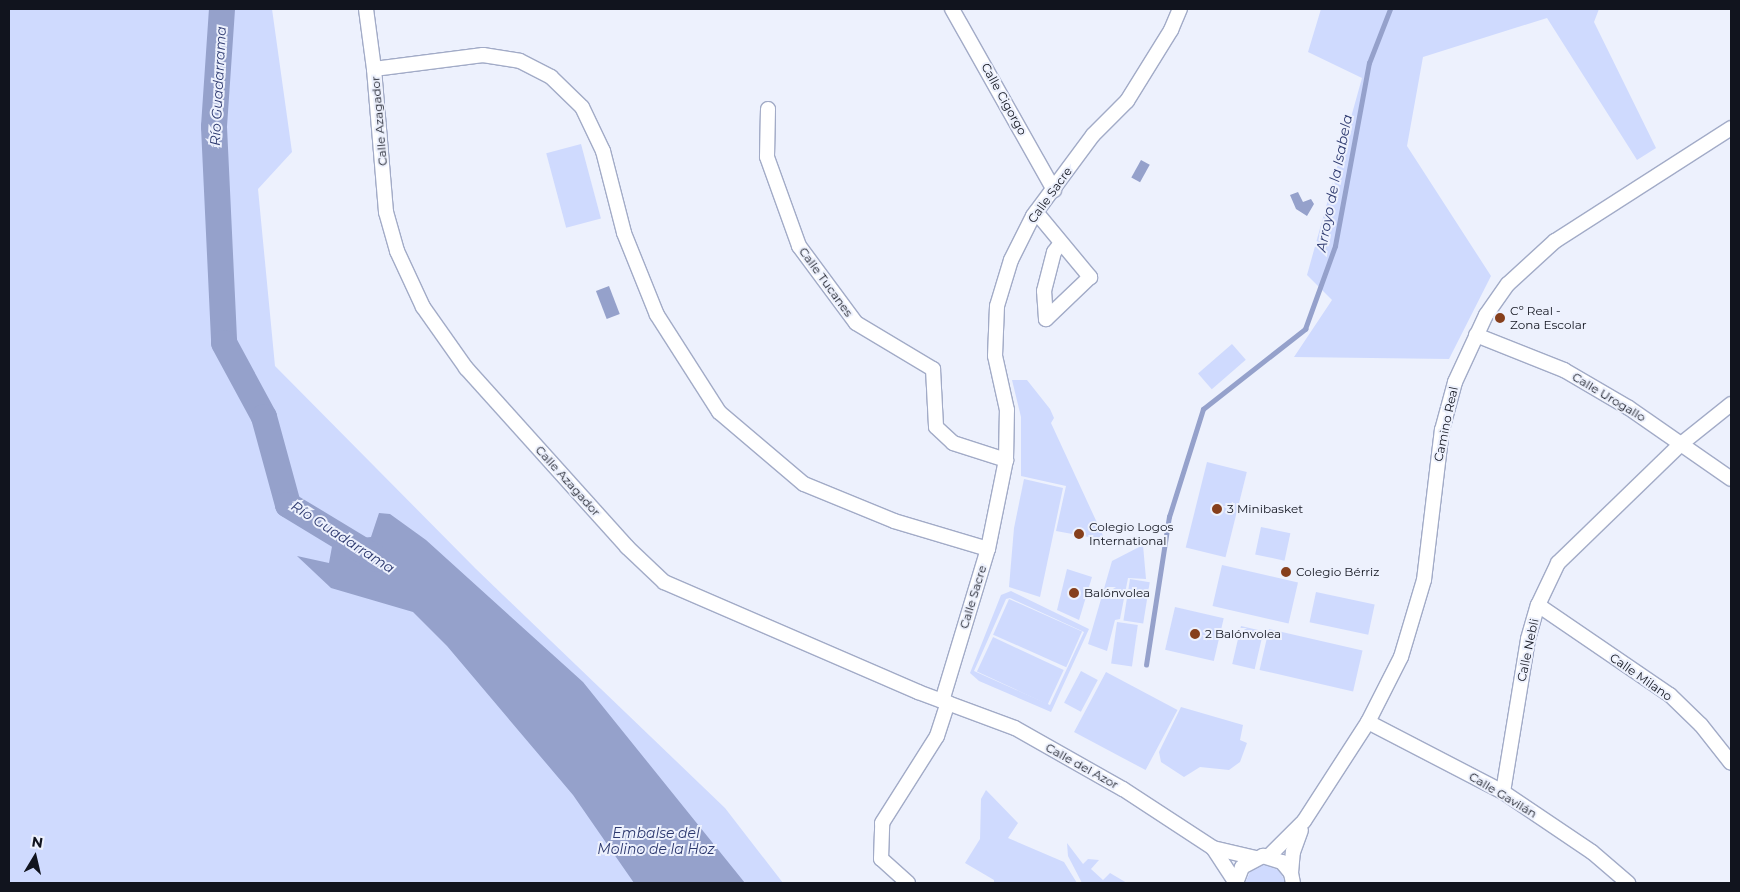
<!DOCTYPE html>
<html>
<head>
<meta charset="utf-8">
<style>
  body { margin:0 }
  #map { position:relative; width:1740px; height:892px; overflow:hidden; background:#edf1fd; font-family:Montserrat,sans-serif }
  div>[style] { position:absolute }
  [style*='--x'] { left:calc(var(--x)*1px); top:calc(var(--y)*1px); width:calc(var(--w)*1px); rotate:calc(var(--a)*1deg) }
  .green>* { inset:0; background:#cfdafe; transform-origin:0 0 }
  .water>* { inset:0; background:#95a1cb; transform-origin:0 0 }
  .stream>* { height:4.5px; margin:-2.25px; padding:0 2.25px; transform-origin:2.25px; border-radius:2.25px; background:#95a1cb }
  .river>* { height:26px; margin:-13px; padding:0 13px; transform-origin:13px; border-radius:13px; background:#95a1cb }
  .roads { filter:drop-shadow(1px 0 #a2abc7) drop-shadow(-1px 0 #a2abc7) drop-shadow(0 1px #a2abc7) drop-shadow(0 -1px #a2abc7) }
  .minor>* { height:14px; margin:-7px; padding:0 7px; transform-origin:7px; border-radius:7px; background:#fff }
  .dots>* { width:14px; height:14px; translate:-50% -50%; box-sizing:border-box; border:2px solid #edf1fd; border-radius:50% }
  span { translate:-50% -50%; white-space:nowrap; text-align:center; line-height:1.15; -webkit-text-stroke:4px #edf1fd; paint-order:stroke }
  .street-label { font-size:12px; color:#11141e }
  .poi-label { font-size:12px; color:#11141e }
  .left { translate:0 -50%; text-align:left }
  .water-label { font-size:14px; color:#2d396f; font-style:italic }
  .frame { position:absolute; inset:0; border:10px solid #11141e; pointer-events:none }
  .north { position:absolute; left:10px; top:832px; width:50px; height:50px; -webkit-text-stroke:4px #edf1fd; paint-order:stroke; rotate:9deg; font-size:14px; font-weight:700; line-height:20px; text-align:center; color:#11141e }
  .north::after { content:''; display:block; margin:auto; width:18px; height:22px; background:#11141e; clip-path:polygon(50% 0,100% 100%,50% 72%,0 100%) }
</style>
</head>
<body>
<div id="map">
  <div class="green">
    <i style="clip-path:polygon(9px 9px,272px 9px,292px 152px,258px 189px,275px 366px,476px 569px,725px 808px,783px 883px,9px 883px)"></i>
    <i style="clip-path:polygon(1321px 9px,1599px 9px,1594px 22px,1656px 148px,1637px 160px,1547px 18px,1423px 57px,1407px 146px,1491px 276px,1449px 359px,1294px 357px,1332px 300px,1307px 275px,1362px 78px,1308px 52px)"></i>
    <i style="left:581px;top:144px;width:77px;height:36px;rotate:75deg"></i>
    <i style="left:1232px;top:344px;width:21px;height:45px;rotate:49deg"></i>
    <i style="clip-path:polygon(1012px 380px,1027px 380px,1050px 409px,1054px 418px,1051px 423px,1105px 540px,1056px 531px,1066px 486px,1021px 476px,1021px 417px)"></i>
    <i style="left:1207px;top:462px;width:41px;height:88px;rotate:14deg"></i>
    <i style="clip-path:polygon(1024px 479px,1063px 488px,1040px 597px,1009px 587px,1014px 528px)"></i>
    <i style="left:1261px;top:527px;width:30px;height:28px;rotate:12deg"></i>
    <i style="clip-path:polygon(1143px 545px,1146px 579px,1128px 578px,1120px 619px,1115px 620px,1107px 651px,1088px 644px,1112px 561px)"></i>
    <i style="left:1222px;top:565px;width:78px;height:42px;rotate:13deg"></i>
    <i style="clip-path:polygon(1067px 569px,1092px 577px,1079px 620px,1057px 610px)"></i>
    <i style="left:1130px;top:579px;width:20px;height:42px;rotate:9deg"></i>
    <i style="clip-path:polygon(evenodd,1011px 591px,1089px 629px,1051px 712px,979px 681px,970px 673px,1001px 595px,1011px 591px,1010px 598px,1084px 632px,1050px 705px,974px 671px,1006px 599px,1010px 598px)"></i>
    <i style="left:1316px;top:592px;width:60px;height:31px;rotate:12deg"></i>
    <i style="left:1009px;top:599px;width:80px;height:39px;rotate:24deg"></i>
    <i style="left:1175px;top:607px;width:50px;height:44px;rotate:13deg"></i>
    <i style="left:1117px;top:622px;width:21px;height:42px;rotate:8deg"></i>
    <i style="left:1241px;top:626px;width:23px;height:39px;rotate:13deg"></i>
    <i style="left:1269px;top:629px;width:96px;height:42px;rotate:13deg"></i>
    <i style="left:993px;top:637px;width:78px;height:38px;rotate:25deg"></i>
    <i style="left:1081px;top:671px;width:19px;height:36px;rotate:28deg"></i>
    <i style="left:1106px;top:672px;width:81px;height:68px;rotate:28deg"></i>
    <i style="clip-path:polygon(1181px 707px,1243px 725px,1240px 740px,1247px 743px,1240px 762px,1229px 770px,1200px 767px,1184px 777px,1161px 762px,1159px 752px)"></i>
    <i style="clip-path:polygon(986px 790px,1018px 823px,1008px 838px,1064px 862px,1077px 883px,994px 883px,994px 880px,965px 863px,980px 839px,981px 799px)"></i>
    <i style="clip-path:polygon(1067px 843px,1083px 864px,1088px 859px,1099px 860px,1091px 869px,1103px 880px,1110px 873px,1127px 883px,1082px 883px,1068px 856px)"></i>
    <i style="clip-path:polygon(1263px 864px,1279px 870px,1286px 883px,1245px 883px,1251px 870px)"></i>
  </div>
  <div class="water">
    <i style="left:1141px;top:160px;width:10px;height:20px;rotate:29deg"></i>
    <i style="clip-path:polygon(1298px 192px,1303px 202px,1311px 199px,1314px 204px,1307px 216px,1296px 209px,1290px 195px)"></i>
    <i style="left:609px;top:286px;width:30px;height:14px;rotate:69deg"></i>
    <i style="clip-path:polygon(379px 513px,390px 514px,426px 540px,583px 682px,745px 883px,634px 883px,573px 795px,447px 646px,413px 612px,331px 588px,297px 556px,329px 563px,333px 541px,371px 537px)"></i>
  </div>
  <div class="stream">
    <i style="--x:1146;--y:665;--w:150;--a:-81.2"></i>
    <i style="--x:1169;--y:517;--w:113;--a:-72.5"></i>
    <i style="--x:1203;--y:409;--w:130;--a:-38.1"></i>
    <i style="--x:1305;--y:329;--w:88;--a:-70.1"></i>
    <i style="--x:1335;--y:246;--w:186;--a:-79.5"></i>
    <i style="--x:1369;--y:63;--w:58;--a:-68.7"></i>
  </div>
  <div class="river">
    <i style="--x:222;--y:9;--w:118;--a:93.9"></i>
    <i style="--x:214;--y:127;--w:216;--a:87.3"></i>
    <i style="--x:224;--y:343;--w:84;--a:61.6"></i>
    <i style="--x:264;--y:417;--w:91;--a:74.7"></i>
    <i style="--x:288;--y:505;--w:104;--a:31.2"></i>
  </div>
  <div class="roads">
    <div class="minor">
      <i style="--x:366;--y:9;--w:61;--a:82.4"></i>
      <i style="--x:374;--y:69;--w:144;--a:85.2"></i>
      <i style="--x:386;--y:212;--w:41;--a:74.2"></i>
      <i style="--x:397;--y:251;--w:62;--a:65.1"></i>
      <i style="--x:423;--y:307;--w:75;--a:54.8"></i>
      <i style="--x:466;--y:368;--w:241;--a:48"></i>
      <i style="--x:627;--y:547;--w:51;--a:43.4"></i>
      <i style="--x:664;--y:582;--w:277;--a:23.4"></i>
      <i style="--x:918;--y:692;--w:103;--a:20.4"></i>
      <i style="--x:1015;--y:728;--w:124;--a:29.5"></i>
      <i style="--x:1123;--y:789;--w:108;--a:33.2"></i>
      <i style="--x:1213;--y:848;--w:44;--a:13.1"></i>
      <i style="--x:952;--y:9;--w:208;--a:60.6"></i>
      <i style="--x:374;--y:69;--w:110;--a:-7.3"></i>
      <i style="--x:483;--y:55;--w:37;--a:9"></i>
      <i style="--x:520;--y:61;--w:35;--a:27"></i>
      <i style="--x:551;--y:77;--w:43;--a:44.1"></i>
      <i style="--x:582;--y:107;--w:49;--a:64.5"></i>
      <i style="--x:603;--y:151;--w:85;--a:75.6"></i>
      <i style="--x:624;--y:233;--w:88;--a:68.1"></i>
      <i style="--x:657;--y:315;--w:115;--a:57.4"></i>
      <i style="--x:719;--y:412;--w:111;--a:40.3"></i>
      <i style="--x:804;--y:484;--w:97;--a:22.3"></i>
      <i style="--x:894;--y:521;--w:98;--a:16.6"></i>
      <i style="--x:768;--y:109;--w:48;--a:91.2"></i>
      <i style="--x:767;--y:157;--w:95;--a:70.2"></i>
      <i style="--x:799;--y:246;--w:96;--a:53.5"></i>
      <i style="--x:856;--y:323;--w:90;--a:30.9"></i>
      <i style="--x:933;--y:369;--w:58;--a:87"></i>
      <i style="--x:936;--y:427;--w:23;--a:43"></i>
      <i style="--x:953;--y:443;--w:56;--a:17.8"></i>
      <i style="--x:1036;--y:212;--w:85;--a:50.3"></i>
      <i style="--x:1090;--y:277;--w:61;--a:136.3"></i>
      <i style="--x:1046;--y:319;--w:28;--a:-94"></i>
      <i style="--x:1044;--y:291;--w:40;--a:-75.6"></i>
      <i style="--x:1054;--y:252;--w:11;--a:-52"></i>
      <i style="--x:1476;--y:335;--w:95;--a:21.7"></i>
      <i style="--x:1564;--y:370;--w:75;--a:30.3"></i>
      <i style="--x:1629;--y:408;--w:124;--a:34.8"></i>
      <i style="--x:1538;--y:605;--w:160;--a:34.3"></i>
      <i style="--x:1670;--y:695;--w:43;--a:44.1"></i>
      <i style="--x:1701;--y:725;--w:48;--a:51.7"></i>
      <i style="--x:942;--y:701;--w:159;--a:-73.2"></i>
      <i style="--x:988;--y:549;--w:91;--a:-78.6"></i>
      <i style="--x:1006;--y:460;--w:50;--a:-88.9"></i>
      <i style="--x:1007;--y:410;--w:55;--a:-102.5"></i>
      <i style="--x:995;--y:356;--w:50;--a:-87.7"></i>
      <i style="--x:997;--y:306;--w:48;--a:-73.1"></i>
      <i style="--x:1011;--y:260;--w:49;--a:-63.4"></i>
      <i style="--x:1033;--y:216;--w:101;--a:-53.5"></i>
      <i style="--x:1093;--y:135;--w:48;--a:-45"></i>
      <i style="--x:1127;--y:101;--w:84;--a:-58.2"></i>
      <i style="--x:1171;--y:30;--w:23;--a:-67"></i>
      <i style="--x:1368;--y:722;--w:152;--a:27.4"></i>
      <i style="--x:1503;--y:792;--w:107;--a:34"></i>
      <i style="--x:1592;--y:852;--w:48;--a:40.7"></i>
      <i style="--x:1503;--y:792;--w:155;--a:-80.7"></i>
      <i style="--x:1528;--y:639;--w:35;--a:-74"></i>
      <i style="--x:1538;--y:605;--w:47;--a:-64.5"></i>
      <i style="--x:1558;--y:563;--w:171;--a:-44.1"></i>
      <i style="--x:1681;--y:444;--w:64;--a:-38.7"></i>
      <i style="--x:1213;--y:848;--w:42;--a:56.7"></i>
      <i style="--x:1269;--y:856;--w:49;--a:-45"></i>
      <i style="--x:1304;--y:821;--w:118;--a:-57.1"></i>
      <i style="--x:1368;--y:722;--w:73;--a:-63.1"></i>
      <i style="--x:1401;--y:657;--w:80;--a:-73.4"></i>
      <i style="--x:1424;--y:580;--w:151;--a:-83.2"></i>
      <i style="--x:1442;--y:430;--w:50;--a:-74.8"></i>
      <i style="--x:1455;--y:382;--w:74;--a:-65.2"></i>
      <i style="--x:1486;--y:315;--w:38;--a:-55"></i>
      <i style="--x:1508;--y:284;--w:64;--a:-42.5"></i>
      <i style="--x:1555;--y:241;--w:209;--a:-32.7"></i>
      <i style="--x:1291;--y:873;--w:21;--a:-85"></i>
      <i style="--x:1293;--y:852;--w:23;--a:-70"></i>
      <i style="--x:908;--y:883;--w:36;--a:-138"></i>
      <i style="--x:881;--y:859;--w:36;--a:-88"></i>
      <i style="--x:882;--y:823;--w:103;--a:-57.7"></i>
      <i style="--x:937;--y:736;--w:35;--a:-72"></i>
      <i style="--x:1236;--y:883;--w:17;--a:-69"></i>
      <i style="--x:1242;--y:867;--w:24;--a:-28"></i>
      <i style="--x:1263;--y:856;--w:20;--a:18"></i>
      <i style="--x:1282;--y:862;--w:14;--a:51"></i>
      <i style="--x:1291;--y:873;--w:10;--a:79"></i>
    </div>
  </div>
  <div class="dots">
    <i style="left:1500px;top:318px;background:#863f1c"></i>
    <i style="left:1217px;top:509px;background:#863f1c"></i>
    <i style="left:1079px;top:534px;background:#863f1c"></i>
    <i style="left:1286px;top:572px;background:#863f1c"></i>
    <i style="left:1074px;top:593px;background:#863f1c"></i>
    <i style="left:1195px;top:634px;background:#863f1c"></i>
  </div>
  <div class="street-label">
    <span style="left:1004px;top:99px;rotate:61deg">Calle Cigorgo</span>
    <span style="left:379px;top:121px;rotate:-95deg">Calle Azagador</span>
    <span style="left:1050px;top:195px;rotate:-54deg">Calle Sacre</span>
    <span style="left:826px;top:282px;rotate:54deg">Calle Tucanes</span>
    <span style="left:1609px;top:397px;rotate:31deg">Calle Urogallo</span>
    <span style="left:1446px;top:424px;rotate:-78deg">Camino Real</span>
    <span style="left:568px;top:481px;rotate:48deg">Calle Azagador</span>
    <span style="left:973px;top:597px;rotate:-73deg">Calle Sacre</span>
    <span style="left:1528px;top:650px;rotate:-78deg">Calle Nebli</span>
    <span style="left:1641px;top:677px;rotate:35deg">Calle Milano</span>
    <span style="left:1082px;top:766px;rotate:29deg">Calle del Azor</span>
    <span style="left:1503px;top:795px;rotate:31deg">Calle Gavilán</span>
  </div>
  <div class="poi-label">
    <span class="left" style="left:1510px;top:318px">Cº Real -<br>Zona Escolar</span>
    <span class="left" style="left:1227px;top:509px">3 Minibasket</span>
    <span class="left" style="left:1089px;top:534px">Colegio Logos<br>International</span>
    <span class="left" style="left:1296px;top:572px">Colegio Bérriz</span>
    <span class="left" style="left:1084px;top:593px">Balónvolea</span>
    <span class="left" style="left:1205px;top:634px">2 Balónvolea</span>
  </div>
  <div class="water-label">
    <span style="left:218px;top:86px;rotate:-87deg">Río Guadarrama</span>
    <span style="left:1334px;top:183px;rotate:-79deg">Arroyo de la Isabela</span>
    <span style="left:343px;top:537px;rotate:33deg">Río Guadarrama</span>
    <span style="left:656px;top:841px">Embalse del<br>Molino de la Hoz</span>
  </div>
  <div class="frame"></div>
  <div class="north">N</div>
</div>
</body>
</html>
